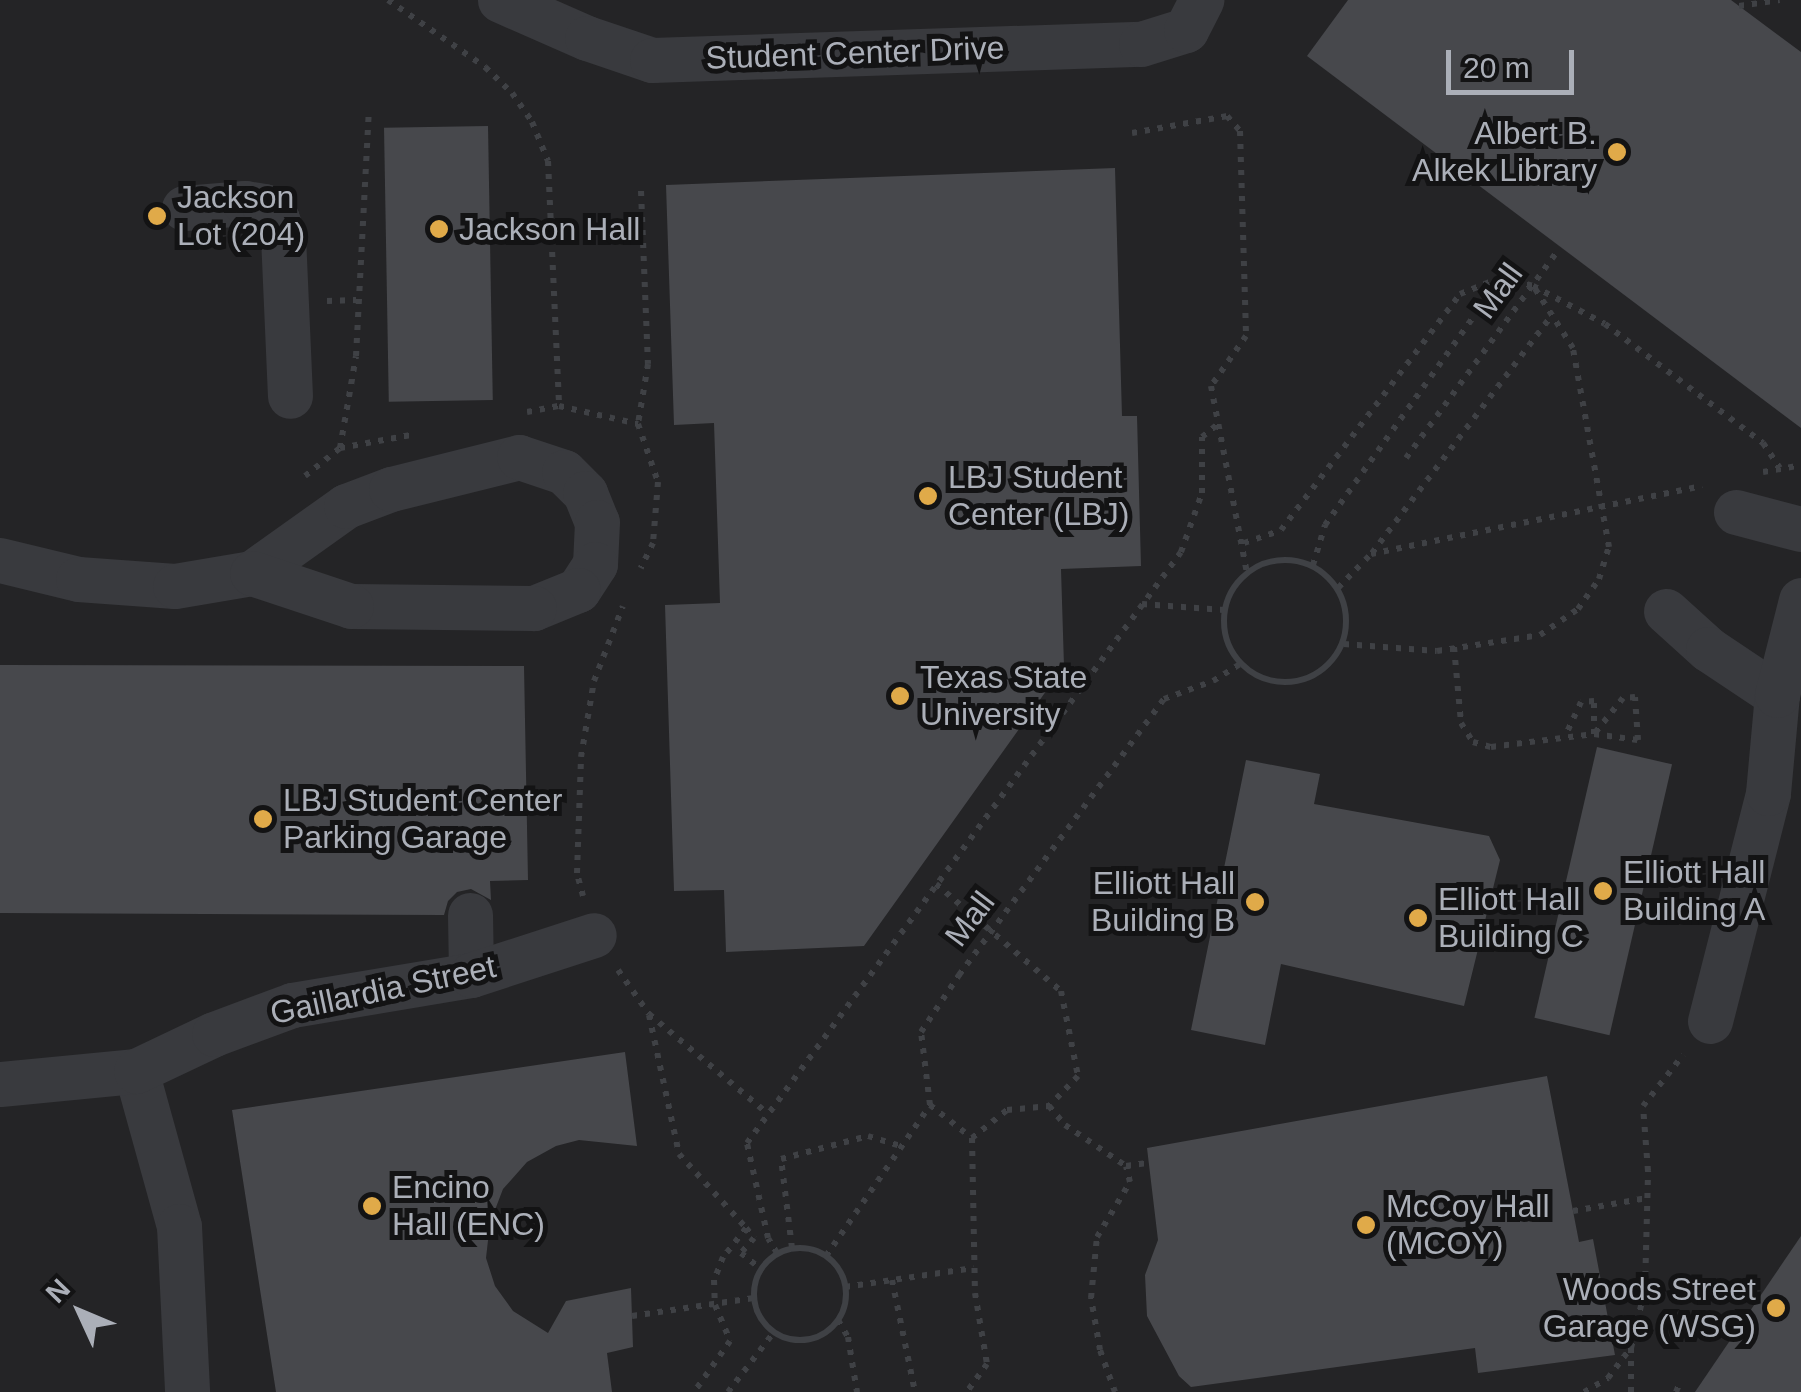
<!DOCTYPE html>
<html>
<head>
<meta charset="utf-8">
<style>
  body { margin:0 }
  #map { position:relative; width:1801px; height:1392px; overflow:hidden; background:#181819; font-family:Arial,sans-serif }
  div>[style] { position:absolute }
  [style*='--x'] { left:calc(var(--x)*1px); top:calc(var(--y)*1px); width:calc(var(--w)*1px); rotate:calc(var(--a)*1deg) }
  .built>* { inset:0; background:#242426; transform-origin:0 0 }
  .building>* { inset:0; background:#47484c; transform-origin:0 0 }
  .path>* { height:6px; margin-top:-3px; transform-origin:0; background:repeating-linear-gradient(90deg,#3f4145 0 5px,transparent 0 13px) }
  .path>.ring { margin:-3px; padding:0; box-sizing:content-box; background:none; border:6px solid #3f4145; border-radius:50% }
  .minor>* { height:45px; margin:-22.5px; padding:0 22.5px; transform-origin:22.5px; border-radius:22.5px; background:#393a3e }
  .dots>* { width:28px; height:28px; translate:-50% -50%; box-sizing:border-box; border:5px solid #131314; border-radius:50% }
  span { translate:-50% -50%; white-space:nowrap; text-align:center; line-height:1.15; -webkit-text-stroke:10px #131314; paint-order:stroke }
  .street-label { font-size:32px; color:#abafb8 }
  .poi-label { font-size:32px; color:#abafb8 }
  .right { translate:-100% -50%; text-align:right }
  .left { translate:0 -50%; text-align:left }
  .north { position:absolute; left:30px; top:1262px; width:100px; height:100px; -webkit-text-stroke:8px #131314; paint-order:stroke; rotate:314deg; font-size:28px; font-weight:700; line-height:40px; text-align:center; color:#abafb8 }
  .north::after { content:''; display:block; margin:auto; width:35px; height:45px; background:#abafb8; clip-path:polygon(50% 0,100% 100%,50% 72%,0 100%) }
  .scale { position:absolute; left:1446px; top:50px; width:128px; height:45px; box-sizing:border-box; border:5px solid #abafb8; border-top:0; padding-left:12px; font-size:30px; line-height:35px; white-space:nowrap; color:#abafb8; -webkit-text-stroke:8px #131314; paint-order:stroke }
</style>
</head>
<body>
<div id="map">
  <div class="built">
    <i style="left:0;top:0;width:1801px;height:1392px"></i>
  </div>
  <div class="building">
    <i style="clip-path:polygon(1348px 0,1731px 0,1801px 52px,1801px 428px,1307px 56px)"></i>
    <i style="left:488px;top:126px;width:274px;height:104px;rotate:89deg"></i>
    <i style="clip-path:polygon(1115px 168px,1122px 416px,1137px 416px,1141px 566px,1061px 569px,1064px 666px,864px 946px,726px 952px,724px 890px,674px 891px,665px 605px,720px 603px,714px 423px,674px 425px,666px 185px)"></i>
    <i style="clip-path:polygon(0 665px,524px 666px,528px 880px,490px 881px,491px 900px,471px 889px,457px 892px,448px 901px,444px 915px,0 913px)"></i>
    <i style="left:1597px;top:747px;width:77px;height:278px;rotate:13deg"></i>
    <i style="clip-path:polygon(1246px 760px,1320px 774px,1314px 804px,1489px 836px,1500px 860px,1464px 1006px,1281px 964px,1265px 1045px,1191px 1030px)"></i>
    <i style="clip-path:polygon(625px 1052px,637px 1146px,579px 1140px,556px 1146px,527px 1162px,503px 1189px,490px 1223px,486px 1258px,495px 1286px,513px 1311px,548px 1333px,566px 1301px,631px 1288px,633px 1347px,607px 1353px,612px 1392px,276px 1392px,232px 1110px)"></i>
    <i style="clip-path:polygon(1547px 1076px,1579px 1242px,1593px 1239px,1615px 1355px,1478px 1373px,1475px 1348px,1191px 1387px,1179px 1376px,1147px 1316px,1145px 1275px,1158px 1240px,1147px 1148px)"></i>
    <i style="clip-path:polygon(1801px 1236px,1801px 1392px,1695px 1392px)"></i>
  </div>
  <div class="path">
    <i style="--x:388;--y:0;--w:118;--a:34.6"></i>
    <i style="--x:485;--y:67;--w:37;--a:44"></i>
    <i style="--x:512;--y:93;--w:35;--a:55"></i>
    <i style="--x:532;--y:122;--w:42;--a:67.7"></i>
    <i style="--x:548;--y:161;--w:245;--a:87.4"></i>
    <i style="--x:1739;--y:6;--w:41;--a:-8.3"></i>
    <i style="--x:1132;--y:133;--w:97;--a:-10.1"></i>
    <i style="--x:1227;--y:116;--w:20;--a:49"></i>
    <i style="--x:1240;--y:131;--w:205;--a:88.3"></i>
    <i style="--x:1246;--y:336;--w:61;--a:125"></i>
    <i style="--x:1211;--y:386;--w:190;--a:79.1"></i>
    <i style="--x:641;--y:191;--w:173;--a:87.7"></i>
    <i style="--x:648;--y:364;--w:61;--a:99.5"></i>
    <i style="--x:638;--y:424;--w:61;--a:71"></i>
    <i style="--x:658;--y:482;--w:61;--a:94.7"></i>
    <i style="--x:653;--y:543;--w:28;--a:116"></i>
    <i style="--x:327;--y:301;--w:29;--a:-2"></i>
    <i style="--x:527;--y:412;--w:33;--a:-11"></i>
    <i style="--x:559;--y:406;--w:81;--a:12.8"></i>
    <i style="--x:340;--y:448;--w:93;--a:-80.1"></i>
    <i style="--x:356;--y:356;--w:246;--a:-87"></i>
    <i style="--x:1406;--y:458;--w:259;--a:-53.8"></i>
    <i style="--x:1763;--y:472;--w:39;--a:-10"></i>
    <i style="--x:305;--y:476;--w:45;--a:-38.7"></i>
    <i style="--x:340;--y:448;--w:72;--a:-10.4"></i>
    <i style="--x:1244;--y:543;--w:39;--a:-19"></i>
    <i style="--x:1281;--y:530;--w:296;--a:-52.8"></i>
    <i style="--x:1460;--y:294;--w:45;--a:-22"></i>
    <i style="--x:1502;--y:277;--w:32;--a:16"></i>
    <i style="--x:1533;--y:286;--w:81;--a:27.8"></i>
    <i style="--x:1605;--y:324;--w:198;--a:37"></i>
    <i style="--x:1763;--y:443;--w:30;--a:56"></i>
    <i style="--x:1372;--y:553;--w:298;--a:-52.9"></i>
    <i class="ring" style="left:1224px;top:560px;width:116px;height:116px"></i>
    <i style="--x:1313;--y:565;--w:42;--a:-73.3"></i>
    <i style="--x:1325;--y:525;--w:303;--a:-54.5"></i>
    <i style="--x:1338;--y:588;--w:47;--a:-45.9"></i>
    <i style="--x:1371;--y:554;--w:338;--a:-11.6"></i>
    <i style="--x:1142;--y:604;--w:82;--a:4.2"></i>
    <i style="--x:1344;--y:644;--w:93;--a:4.3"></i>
    <i style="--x:1437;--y:651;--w:104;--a:-8.8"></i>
    <i style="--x:1540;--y:635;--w:46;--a:-34.4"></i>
    <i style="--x:1578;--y:609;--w:37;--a:-55"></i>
    <i style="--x:1599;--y:579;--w:34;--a:-73"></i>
    <i style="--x:1609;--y:547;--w:202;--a:-100.3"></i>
    <i style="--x:1573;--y:348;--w:72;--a:-122.6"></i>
    <i style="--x:1454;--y:647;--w:76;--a:84.7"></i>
    <i style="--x:1461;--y:723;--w:22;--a:58"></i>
    <i style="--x:1473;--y:742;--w:19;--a:16"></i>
    <i style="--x:1491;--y:747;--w:104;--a:-7.2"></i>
    <i style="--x:1594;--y:734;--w:44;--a:7.8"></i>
    <i style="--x:1638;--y:740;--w:43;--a:-94"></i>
    <i style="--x:1635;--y:697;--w:12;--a:175"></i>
    <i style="--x:1623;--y:698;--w:46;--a:128.9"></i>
    <i style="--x:1594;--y:734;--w:33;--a:-90"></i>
    <i style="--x:1594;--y:701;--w:13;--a:176"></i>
    <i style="--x:1581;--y:702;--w:38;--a:115"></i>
    <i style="--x:936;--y:884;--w:165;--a:40.6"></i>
    <i style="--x:1061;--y:991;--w:87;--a:78.7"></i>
    <i style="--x:1078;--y:1076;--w:42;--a:134"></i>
    <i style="--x:1049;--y:1106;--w:25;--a:50"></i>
    <i style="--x:1065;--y:1125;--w:73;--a:33.9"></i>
    <i style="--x:1126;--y:1166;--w:21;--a:-8"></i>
    <i style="--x:583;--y:896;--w:24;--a:-105"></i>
    <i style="--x:577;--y:873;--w:116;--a:-88"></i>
    <i style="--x:581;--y:757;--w:77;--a:-80.3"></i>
    <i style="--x:594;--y:681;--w:80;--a:-68.9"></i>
    <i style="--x:618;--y:970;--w:54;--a:54.8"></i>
    <i style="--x:649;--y:1014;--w:155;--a:40"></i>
    <i style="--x:649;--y:1015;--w:142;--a:77.8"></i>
    <i style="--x:679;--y:1154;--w:100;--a:47.8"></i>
    <i style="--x:746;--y:1228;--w:37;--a:128"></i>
    <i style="--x:723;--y:1257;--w:25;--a:111"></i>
    <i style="--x:714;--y:1280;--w:25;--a:88"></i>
    <i style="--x:715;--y:1305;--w:39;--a:67"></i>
    <i style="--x:730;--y:1341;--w:62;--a:125.2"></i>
    <i style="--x:930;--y:1105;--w:53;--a:38.2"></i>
    <i style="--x:972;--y:1138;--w:155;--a:88.9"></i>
    <i style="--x:975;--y:1293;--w:72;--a:80.4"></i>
    <i style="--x:987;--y:1364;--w:34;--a:126"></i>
    <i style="--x:972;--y:1138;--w:45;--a:-38.7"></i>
    <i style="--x:1007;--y:1110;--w:42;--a:-5.4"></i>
    <i style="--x:1573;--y:1211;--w:75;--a:-10"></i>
    <i style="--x:746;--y:1228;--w:13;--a:51"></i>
    <i style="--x:754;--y:1238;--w:20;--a:131"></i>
    <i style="--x:741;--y:1253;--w:26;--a:39"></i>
    <i style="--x:792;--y:1248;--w:90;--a:-97"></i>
    <i style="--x:781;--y:1159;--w:90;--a:-14.8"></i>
    <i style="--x:868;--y:1136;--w:37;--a:17"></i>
    <i class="ring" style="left:754px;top:1248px;width:86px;height:86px"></i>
    <i style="--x:777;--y:1253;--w:17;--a:-121"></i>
    <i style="--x:768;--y:1238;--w:97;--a:-102.5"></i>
    <i style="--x:747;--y:1143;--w:733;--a:-53.71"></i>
    <i style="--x:1181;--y:552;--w:63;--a:-70.4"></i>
    <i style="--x:1202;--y:493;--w:56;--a:-90"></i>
    <i style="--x:1202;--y:437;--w:22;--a:-39"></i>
    <i style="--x:826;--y:1256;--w:183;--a:-55.4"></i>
    <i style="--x:930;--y:1105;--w:74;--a:-97"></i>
    <i style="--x:921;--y:1032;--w:69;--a:-56.3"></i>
    <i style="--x:959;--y:975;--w:344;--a:-53.4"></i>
    <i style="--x:1164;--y:699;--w:52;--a:-20.2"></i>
    <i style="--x:1213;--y:681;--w:32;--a:-32"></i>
    <i style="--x:892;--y:1280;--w:114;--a:78.4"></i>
    <i style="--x:845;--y:1287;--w:130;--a:-8.4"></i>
    <i style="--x:632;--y:1316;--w:123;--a:-8.4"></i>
    <i style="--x:838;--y:1320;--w:20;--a:60"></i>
    <i style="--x:848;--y:1337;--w:56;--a:80.7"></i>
    <i style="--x:728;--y:1392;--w:76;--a:-52.5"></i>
    <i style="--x:1115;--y:1392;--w:45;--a:-109.7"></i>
    <i style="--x:1100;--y:1350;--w:53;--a:-99.8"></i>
    <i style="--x:1091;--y:1298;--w:61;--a:-84.4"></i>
    <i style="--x:1097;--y:1237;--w:64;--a:-59"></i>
    <i style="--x:1130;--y:1182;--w:16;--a:-104"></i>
    <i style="--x:1584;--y:1392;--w:28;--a:-30"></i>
    <i style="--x:1608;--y:1378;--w:38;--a:-53"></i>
    <i style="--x:1631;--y:1348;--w:61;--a:-76.7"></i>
    <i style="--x:1645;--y:1289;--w:118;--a:-88.5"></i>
    <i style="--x:1648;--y:1171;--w:65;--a:-94.4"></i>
    <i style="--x:1643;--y:1106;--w:65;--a:-51.9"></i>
    <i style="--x:1631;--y:1392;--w:44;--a:-90"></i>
    <i style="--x:1676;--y:1392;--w:11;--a:-68"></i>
  </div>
  <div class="minor">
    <i style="--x:500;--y:0;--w:95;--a:23.6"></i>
    <i style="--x:587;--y:38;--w:69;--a:18.7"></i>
    <i style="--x:652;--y:60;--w:489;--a:-1.9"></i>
    <i style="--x:1141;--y:44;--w:47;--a:-17.3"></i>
    <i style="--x:1186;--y:30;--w:34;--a:-63"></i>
    <i style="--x:184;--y:208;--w:61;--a:-4.7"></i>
    <i style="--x:245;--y:203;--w:19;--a:9"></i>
    <i style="--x:264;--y:206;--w:18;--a:45"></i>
    <i style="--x:277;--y:219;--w:18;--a:71"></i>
    <i style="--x:283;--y:236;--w:160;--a:87.5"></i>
    <i style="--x:1736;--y:512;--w:67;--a:14.7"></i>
    <i style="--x:0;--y:560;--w:80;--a:13.7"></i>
    <i style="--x:78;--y:579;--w:97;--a:4.1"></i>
    <i style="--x:175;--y:586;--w:78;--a:-9.6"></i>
    <i style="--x:252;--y:573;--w:115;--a:-35.5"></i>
    <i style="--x:346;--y:506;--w:48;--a:-20.7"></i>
    <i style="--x:391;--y:489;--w:132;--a:-14"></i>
    <i style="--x:519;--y:457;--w:47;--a:18.4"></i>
    <i style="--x:564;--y:472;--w:30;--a:45"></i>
    <i style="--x:585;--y:493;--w:31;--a:68"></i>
    <i style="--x:597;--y:522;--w:42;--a:92.7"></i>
    <i style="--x:595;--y:564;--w:31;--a:123"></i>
    <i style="--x:578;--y:590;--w:48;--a:157.8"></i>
    <i style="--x:534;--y:608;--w:183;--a:-179.4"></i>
    <i style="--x:351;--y:606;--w:104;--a:-161.6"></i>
    <i style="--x:1666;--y:611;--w:57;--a:42.1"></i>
    <i style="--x:1708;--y:649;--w:83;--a:33.7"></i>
    <i style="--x:470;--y:915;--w:60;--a:89"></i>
    <i style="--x:1710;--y:1021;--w:235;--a:-75.7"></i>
    <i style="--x:1768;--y:793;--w:98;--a:-84.8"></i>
    <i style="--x:1777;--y:695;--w:98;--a:-75.8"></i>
    <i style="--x:136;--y:1071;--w:161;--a:74.5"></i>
    <i style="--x:179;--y:1226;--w:166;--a:87.2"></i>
    <i style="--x:0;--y:1084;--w:137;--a:-5.5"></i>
    <i style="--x:136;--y:1071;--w:86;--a:-25.4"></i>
    <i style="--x:214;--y:1034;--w:83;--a:-20.4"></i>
    <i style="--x:292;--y:1005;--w:181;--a:-9.5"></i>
    <i style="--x:471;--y:975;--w:129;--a:-18"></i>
  </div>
  <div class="dots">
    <i style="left:1617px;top:152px;background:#e0aa49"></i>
    <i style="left:157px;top:216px;background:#e0aa49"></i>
    <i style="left:439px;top:229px;background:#e0aa49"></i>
    <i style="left:928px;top:496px;background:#e0aa49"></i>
    <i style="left:900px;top:696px;background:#e0aa49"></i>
    <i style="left:263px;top:819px;background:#e0aa49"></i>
    <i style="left:1603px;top:891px;background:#e0aa49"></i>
    <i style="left:1255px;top:902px;background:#e0aa49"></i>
    <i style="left:1418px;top:918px;background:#e0aa49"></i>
    <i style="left:372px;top:1206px;background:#e0aa49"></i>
    <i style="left:1366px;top:1225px;background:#e0aa49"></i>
    <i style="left:1776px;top:1308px;background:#e0aa49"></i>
  </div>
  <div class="street-label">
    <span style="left:855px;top:53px;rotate:-2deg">Student Center Drive</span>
    <span style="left:1498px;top:291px;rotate:-54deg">Mall</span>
    <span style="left:970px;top:919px;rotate:-53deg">Mall</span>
    <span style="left:383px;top:990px;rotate:-12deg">Gaillardia Street</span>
  </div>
  <div class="poi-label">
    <span class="right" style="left:1597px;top:152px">Albert B.<br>Alkek Library</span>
    <span class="left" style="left:177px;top:216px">Jackson<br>Lot (204)</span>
    <span class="left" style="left:459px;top:229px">Jackson Hall</span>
    <span class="left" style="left:948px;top:496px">LBJ Student<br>Center (LBJ)</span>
    <span class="left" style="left:920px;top:696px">Texas State<br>University</span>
    <span class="left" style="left:283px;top:819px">LBJ Student Center<br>Parking Garage</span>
    <span class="left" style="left:1623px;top:891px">Elliott Hall<br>Building A</span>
    <span class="right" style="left:1235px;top:902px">Elliott Hall<br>Building B</span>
    <span class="left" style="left:1438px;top:918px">Elliott Hall<br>Building C</span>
    <span class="left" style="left:392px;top:1206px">Encino<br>Hall (ENC)</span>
    <span class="left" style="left:1386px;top:1225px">McCoy Hall<br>(MCOY)</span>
    <span class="right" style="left:1756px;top:1308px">Woods Street<br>Garage (WSG)</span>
  </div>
  <div class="north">N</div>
  <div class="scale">20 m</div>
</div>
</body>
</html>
